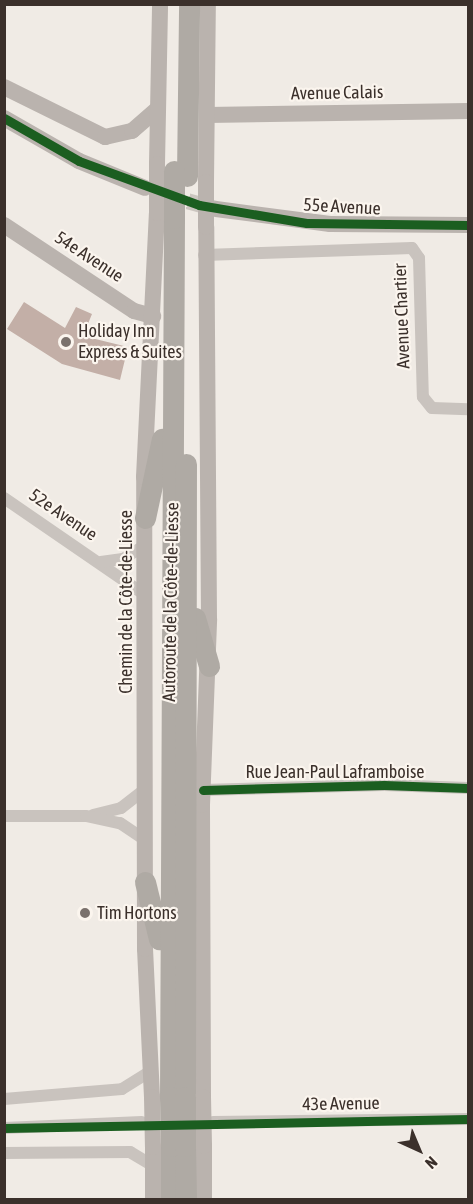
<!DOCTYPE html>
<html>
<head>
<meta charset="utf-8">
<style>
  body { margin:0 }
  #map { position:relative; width:473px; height:1204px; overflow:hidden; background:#f0ebe5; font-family:"Asap Condensed",sans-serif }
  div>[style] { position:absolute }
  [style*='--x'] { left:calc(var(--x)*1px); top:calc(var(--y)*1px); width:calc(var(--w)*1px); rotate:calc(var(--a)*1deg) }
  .building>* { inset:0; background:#c3afa7 }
  .secondary-tunnel>* { height:16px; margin-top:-8px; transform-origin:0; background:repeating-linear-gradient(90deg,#ccc6c0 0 16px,transparent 0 24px) }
  .street>* { height:12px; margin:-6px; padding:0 6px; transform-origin:6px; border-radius:6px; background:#c9c3be }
  .secondary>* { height:16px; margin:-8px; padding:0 8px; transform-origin:8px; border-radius:8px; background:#bab3ae }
  .highway>* { height:21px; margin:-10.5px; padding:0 10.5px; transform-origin:10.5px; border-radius:10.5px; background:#afaaa4 }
  .secondary-bridge>* { height:16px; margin:-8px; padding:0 8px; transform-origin:8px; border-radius:8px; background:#bab3ae }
  .highway-bridge>* { height:21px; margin:-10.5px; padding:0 10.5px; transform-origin:10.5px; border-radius:10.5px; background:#afaaa4 }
  .cycleway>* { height:9px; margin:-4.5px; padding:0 4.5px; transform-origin:4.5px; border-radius:4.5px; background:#1b5e20 }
  .dots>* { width:16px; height:16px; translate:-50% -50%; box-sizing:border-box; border:3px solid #fbf5ee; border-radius:50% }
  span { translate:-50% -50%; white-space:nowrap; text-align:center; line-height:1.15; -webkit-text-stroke:4.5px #fbf5ee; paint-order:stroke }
  .street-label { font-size:18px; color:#3b302b }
  .poi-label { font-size:18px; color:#3b302b }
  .left { translate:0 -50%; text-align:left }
  .frame { position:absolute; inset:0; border:6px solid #3b302b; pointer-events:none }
  .north { position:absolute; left:389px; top:1120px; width:60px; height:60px; -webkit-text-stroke:4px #fbf5ee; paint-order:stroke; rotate:136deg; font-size:16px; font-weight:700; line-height:24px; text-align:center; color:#3b302b }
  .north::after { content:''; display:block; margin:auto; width:21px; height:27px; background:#3b302b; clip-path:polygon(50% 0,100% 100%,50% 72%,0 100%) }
</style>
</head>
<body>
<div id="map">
  <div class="building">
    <i style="clip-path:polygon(24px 302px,65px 328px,76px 307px,92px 314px,83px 336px,128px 347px,120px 380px,62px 364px,7px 329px)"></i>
  </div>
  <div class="secondary-tunnel">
    <i style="--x:165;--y:195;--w:53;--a:15.4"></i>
  </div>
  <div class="street">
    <i style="--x:204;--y:255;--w:208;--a:-1.9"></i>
    <i style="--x:412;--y:248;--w:12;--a:55"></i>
    <i style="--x:419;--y:258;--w:139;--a:88.4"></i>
    <i style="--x:423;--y:397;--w:14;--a:51"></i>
    <i style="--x:432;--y:408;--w:36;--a:2"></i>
    <i style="--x:4;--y:498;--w:171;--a:34.5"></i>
    <i style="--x:101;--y:562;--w:22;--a:-8"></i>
    <i style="--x:123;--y:559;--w:25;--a:-32"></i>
    <i style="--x:203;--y:790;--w:181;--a:-1.6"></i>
    <i style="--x:384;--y:785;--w:84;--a:2"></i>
    <i style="--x:93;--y:815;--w:29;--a:-14"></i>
    <i style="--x:121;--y:808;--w:31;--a:-38"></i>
    <i style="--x:4;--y:816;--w:82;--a:0"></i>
    <i style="--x:86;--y:816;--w:35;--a:12"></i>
    <i style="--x:120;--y:823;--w:30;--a:34"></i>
    <i style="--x:4;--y:1099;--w:118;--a:-4.8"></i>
    <i style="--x:122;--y:1089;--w:34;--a:-32"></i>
    <i style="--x:213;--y:1122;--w:255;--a:-0.7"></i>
    <i style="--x:4;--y:1128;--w:138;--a:-2.5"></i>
    <i style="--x:4;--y:1153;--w:126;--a:-0.5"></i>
    <i style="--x:130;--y:1152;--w:27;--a:31"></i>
  </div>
  <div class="secondary">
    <i style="--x:4;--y:87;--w:113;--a:26.3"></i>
    <i style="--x:105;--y:137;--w:28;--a:-13"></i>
    <i style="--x:132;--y:131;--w:33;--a:-41"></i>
    <i style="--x:207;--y:115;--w:261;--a:-0.9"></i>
    <i style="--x:4;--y:118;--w:86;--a:29.8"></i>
    <i style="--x:79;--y:161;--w:71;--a:22.2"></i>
    <i style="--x:157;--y:164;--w:160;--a:-88.9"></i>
    <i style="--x:206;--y:182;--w:178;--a:-89.4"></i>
    <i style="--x:216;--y:209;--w:115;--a:7.5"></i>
    <i style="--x:330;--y:224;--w:138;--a:0.4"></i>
    <i style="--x:4;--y:225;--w:156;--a:33.5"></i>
    <i style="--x:134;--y:311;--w:20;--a:15"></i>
    <i style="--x:152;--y:1097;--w:148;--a:-92.7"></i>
    <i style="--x:145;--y:949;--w:472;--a:-90.1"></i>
    <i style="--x:144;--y:477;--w:264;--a:-87.2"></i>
    <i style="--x:203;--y:1097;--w:292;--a:-90.2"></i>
    <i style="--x:202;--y:805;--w:186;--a:-87.8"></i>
    <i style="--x:209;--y:619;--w:392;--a:-90.4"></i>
    <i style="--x:204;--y:1146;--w:54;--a:90"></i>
    <i style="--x:153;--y:1147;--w:53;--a:90"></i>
  </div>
  <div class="highway">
    <i style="--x:187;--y:176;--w:172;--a:-89.3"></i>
    <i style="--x:145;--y:518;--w:81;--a:-77.9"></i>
    <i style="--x:195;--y:618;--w:50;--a:73.7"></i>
    <i style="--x:145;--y:882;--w:59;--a:76.2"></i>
    <i style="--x:170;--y:1097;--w:879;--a:-89.74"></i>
    <i style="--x:185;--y:1097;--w:633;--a:-89.91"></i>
    <i style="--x:171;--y:1146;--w:54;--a:90"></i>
    <i style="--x:185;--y:1146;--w:54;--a:88.9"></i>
  </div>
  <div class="secondary-bridge">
    <i style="--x:157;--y:164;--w:49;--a:90"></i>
    <i style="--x:206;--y:227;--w:45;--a:-90"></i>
    <i style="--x:152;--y:1097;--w:50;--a:88.9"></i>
    <i style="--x:203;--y:1097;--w:49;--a:88.8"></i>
  </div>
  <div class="highway-bridge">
    <i style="--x:174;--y:218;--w:47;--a:-90"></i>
    <i style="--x:170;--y:1097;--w:49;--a:88.8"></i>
    <i style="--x:185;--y:1097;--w:49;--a:90"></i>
  </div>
  <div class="cycleway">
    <i style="--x:4;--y:118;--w:86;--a:29.8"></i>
    <i style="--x:79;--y:161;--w:128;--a:20.1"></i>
    <i style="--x:199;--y:205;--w:109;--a:9.5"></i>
    <i style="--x:307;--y:223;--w:161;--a:0.7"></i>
    <i style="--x:203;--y:790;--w:181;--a:-1.6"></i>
    <i style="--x:384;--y:785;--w:84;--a:2"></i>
    <i style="--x:4;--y:1128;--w:464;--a:-1.1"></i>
  </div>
  <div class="dots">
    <i style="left:66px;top:342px;background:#7a716c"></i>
    <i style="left:85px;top:913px;background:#7a716c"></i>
  </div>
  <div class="street-label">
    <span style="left:337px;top:93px;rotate:-1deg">Avenue Calais</span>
    <span style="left:342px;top:207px;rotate:3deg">55e Avenue</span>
    <span style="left:89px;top:257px;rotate:33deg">54e Avenue</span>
    <span style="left:402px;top:316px;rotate:-92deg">Avenue Chartier</span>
    <span style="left:63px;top:515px;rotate:34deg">52e Avenue</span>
    <span style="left:126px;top:602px;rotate:-90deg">Chemin de la Côte-de-Liesse</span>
    <span style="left:171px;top:602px;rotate:-89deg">Autoroute de la Côte-de-Liesse</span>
    <span style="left:335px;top:772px">Rue Jean-Paul Laframboise</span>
    <span style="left:341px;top:1104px;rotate:-1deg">43e Avenue</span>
  </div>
  <div class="poi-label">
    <span class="left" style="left:78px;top:342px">Holiday Inn<br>Express &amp; Suites</span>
    <span class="left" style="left:97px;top:913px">Tim Hortons</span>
  </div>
  <div class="frame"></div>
  <div class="north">N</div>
</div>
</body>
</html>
